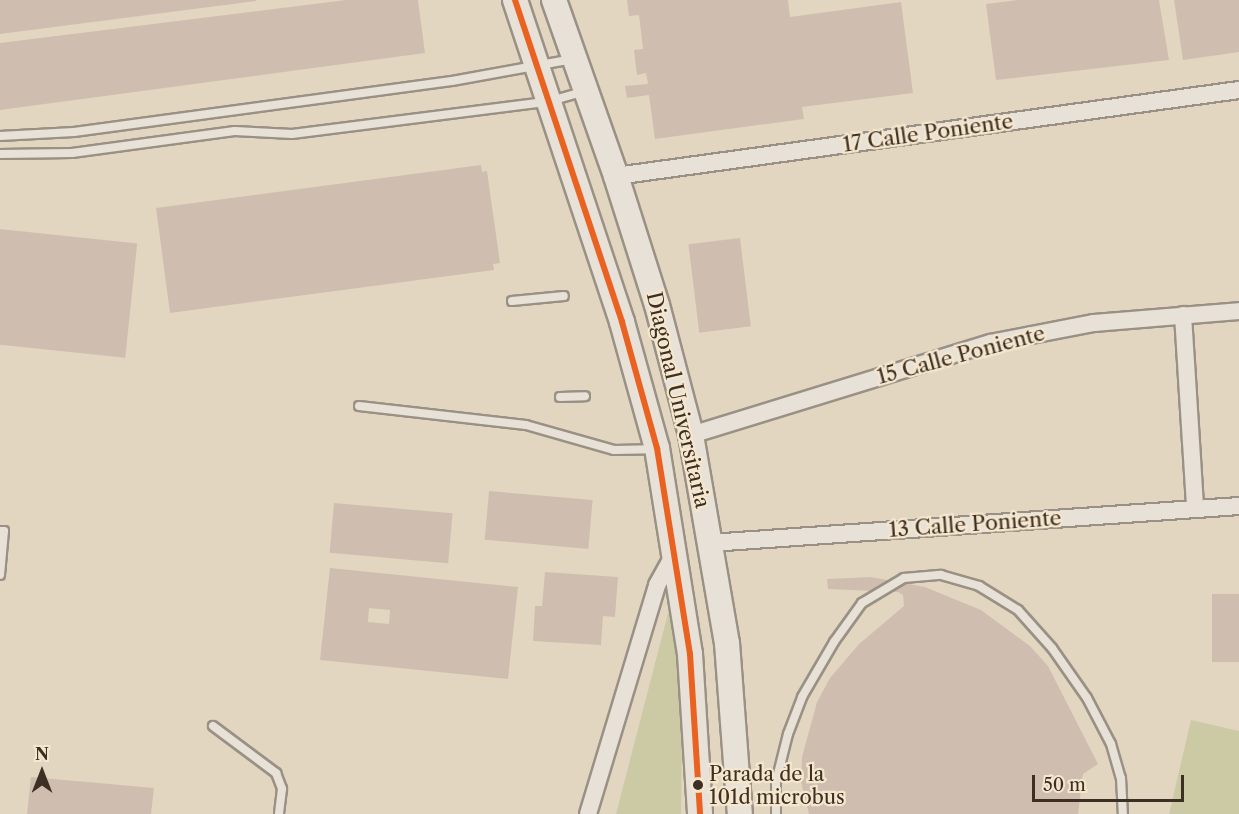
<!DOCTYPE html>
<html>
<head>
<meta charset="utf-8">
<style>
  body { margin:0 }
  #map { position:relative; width:1239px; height:814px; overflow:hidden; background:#e2d6c1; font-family:"Libre Caslon Text",serif }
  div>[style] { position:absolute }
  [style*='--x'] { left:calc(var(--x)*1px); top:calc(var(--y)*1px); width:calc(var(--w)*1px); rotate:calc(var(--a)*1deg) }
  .green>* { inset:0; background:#cbcaa5 }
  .building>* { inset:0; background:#cfbeaf; transform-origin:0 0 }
  .roads { filter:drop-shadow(2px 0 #9a9184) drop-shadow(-2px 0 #9a9184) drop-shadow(0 2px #9a9184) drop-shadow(0 -2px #9a9184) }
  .lane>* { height:8px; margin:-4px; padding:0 4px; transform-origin:4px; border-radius:4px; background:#e7e1d7 }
  .street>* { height:16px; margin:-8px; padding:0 8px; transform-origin:8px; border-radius:8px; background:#e7e1d7 }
  .secondary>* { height:24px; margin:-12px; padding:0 12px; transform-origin:12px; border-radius:12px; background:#e7e1d7 }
  .bus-1>* { height:6px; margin:-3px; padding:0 3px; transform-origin:3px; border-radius:3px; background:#e96222 }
  .dots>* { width:16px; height:16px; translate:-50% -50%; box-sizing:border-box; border:3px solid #f5e7ce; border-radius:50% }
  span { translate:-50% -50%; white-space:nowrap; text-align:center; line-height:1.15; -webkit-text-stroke:4.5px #f5e7ce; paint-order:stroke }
  .bus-label { font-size:20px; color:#3d2f23 }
  .left { translate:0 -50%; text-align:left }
  .street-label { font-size:21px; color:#3d2f23 }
  .north { position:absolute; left:12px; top:742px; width:60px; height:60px; -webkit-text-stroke:4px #f5e7ce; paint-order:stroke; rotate:0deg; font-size:16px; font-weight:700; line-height:24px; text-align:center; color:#3d2f23 }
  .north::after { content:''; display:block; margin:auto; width:21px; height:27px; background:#3d2f23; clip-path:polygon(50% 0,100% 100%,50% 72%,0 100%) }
  .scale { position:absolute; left:1032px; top:775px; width:152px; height:27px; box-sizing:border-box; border:3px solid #3d2f23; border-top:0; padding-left:8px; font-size:18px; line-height:21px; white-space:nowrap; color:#3d2f23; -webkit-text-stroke:4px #f5e7ce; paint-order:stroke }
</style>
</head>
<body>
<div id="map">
  <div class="green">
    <i style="clip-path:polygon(673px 594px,683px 664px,681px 814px,616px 814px)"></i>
    <i style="clip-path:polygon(1191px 720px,1239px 731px,1239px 814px,1169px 814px)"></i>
  </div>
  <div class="building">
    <i style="clip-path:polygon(0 0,256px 0,256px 1px,0 34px)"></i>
    <i style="clip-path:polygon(346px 0,418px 0,425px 53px,0 110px,0 43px)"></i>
    <i style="clip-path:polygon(627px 0,788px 0,790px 17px,901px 2px,913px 93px,802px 107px,804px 119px,655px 139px,649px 95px,627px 98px,625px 86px,648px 84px,646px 73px,637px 75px,634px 50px,643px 49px,639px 15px,629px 16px)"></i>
    <i style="clip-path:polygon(1018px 0,1159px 0,1169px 60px,996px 80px,986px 4px)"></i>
    <i style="clip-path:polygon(1174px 0,1239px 0,1239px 52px,1183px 60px)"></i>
    <i style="clip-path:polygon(481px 165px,482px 172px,487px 171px,500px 263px,493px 264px,494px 270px,170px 313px,156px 208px)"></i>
    <i style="left:0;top:229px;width:138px;height:115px;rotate:6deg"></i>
    <i style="left:740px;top:238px;width:89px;height:52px;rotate:83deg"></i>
    <i style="left:489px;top:491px;width:104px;height:49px;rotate:5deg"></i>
    <i style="left:334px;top:503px;width:119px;height:50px;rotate:5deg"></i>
    <i style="clip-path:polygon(evenodd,330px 568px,518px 587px,508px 679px,320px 660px,330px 568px,369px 608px,390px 610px,389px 624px,368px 622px,369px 608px)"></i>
    <i style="clip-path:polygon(545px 572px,618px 577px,615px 617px,603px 616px,601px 645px,533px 641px,535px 606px,542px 606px)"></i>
    <i style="clip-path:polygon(871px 577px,925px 587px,981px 610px,1030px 646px,1048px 666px,1098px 764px,1083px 774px,1078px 814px,809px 814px,801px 782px,802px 757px,817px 702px,830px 678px,859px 644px,904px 606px,903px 595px,898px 592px,828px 589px,827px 579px)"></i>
    <i style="left:1239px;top:594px;width:68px;height:27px;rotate:90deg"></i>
    <i style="clip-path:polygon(31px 777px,154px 788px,151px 814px,27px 814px)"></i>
  </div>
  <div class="roads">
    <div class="lane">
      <i style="--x:0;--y:136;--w:74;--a:-3.1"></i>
      <i style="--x:74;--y:132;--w:381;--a:-7.7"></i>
      <i style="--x:452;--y:81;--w:123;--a:-10.3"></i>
      <i style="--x:0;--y:154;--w:72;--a:-0.8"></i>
      <i style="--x:72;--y:153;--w:164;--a:-7.7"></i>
      <i style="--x:235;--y:131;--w:57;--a:3"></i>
      <i style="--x:292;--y:134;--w:257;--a:-7.2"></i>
      <i style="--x:547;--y:102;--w:40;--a:-16"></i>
      <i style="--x:512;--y:301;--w:52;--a:-5.5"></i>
      <i style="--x:560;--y:397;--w:25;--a:-2"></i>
      <i style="--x:359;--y:406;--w:168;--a:6.5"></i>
      <i style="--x:526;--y:425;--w:91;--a:15.9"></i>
      <i style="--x:614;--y:450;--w:39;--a:-1"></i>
      <i style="--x:0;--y:531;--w:4;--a:0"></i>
      <i style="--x:4;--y:531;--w:44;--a:95.2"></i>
      <i style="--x:213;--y:726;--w:79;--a:36.7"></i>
      <i style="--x:276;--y:773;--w:17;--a:69"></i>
      <i style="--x:282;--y:789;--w:25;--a:97"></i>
      <i style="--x:776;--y:814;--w:32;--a:-90"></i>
      <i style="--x:776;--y:782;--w:49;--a:-76"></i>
      <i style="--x:788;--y:734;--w:40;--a:-69"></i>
      <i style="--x:802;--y:697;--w:64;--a:-59.8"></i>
      <i style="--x:834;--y:642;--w:48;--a:-54.3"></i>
      <i style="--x:862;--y:603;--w:49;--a:-30.8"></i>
      <i style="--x:904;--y:578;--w:37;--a:-5"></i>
      <i style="--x:941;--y:575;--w:40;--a:16"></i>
      <i style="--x:979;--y:586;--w:46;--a:31.6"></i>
      <i style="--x:1018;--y:610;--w:51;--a:48.2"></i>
      <i style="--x:1052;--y:648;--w:61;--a:55"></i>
      <i style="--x:1087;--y:698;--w:52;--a:62.4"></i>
      <i style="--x:1111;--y:744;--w:35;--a:74"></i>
      <i style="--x:1121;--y:778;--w:36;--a:87"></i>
    </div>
    <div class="street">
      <i style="--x:616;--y:176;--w:629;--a:-7.86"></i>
      <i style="--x:1183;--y:315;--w:192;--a:86.4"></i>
      <i style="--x:691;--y:435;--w:313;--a:-17.1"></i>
      <i style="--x:990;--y:343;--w:106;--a:-10.9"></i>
      <i style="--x:1094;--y:323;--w:145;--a:-4.7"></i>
      <i style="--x:710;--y:543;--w:530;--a:-4"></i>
      <i style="--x:588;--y:814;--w:239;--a:-73.2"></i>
      <i style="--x:657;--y:585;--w:37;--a:-61"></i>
    </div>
    <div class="secondary">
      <i style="--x:515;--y:0;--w:339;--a:71.6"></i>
      <i style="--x:622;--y:322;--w:131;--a:74.5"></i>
      <i style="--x:657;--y:448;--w:209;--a:80.9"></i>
      <i style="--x:690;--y:654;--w:160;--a:86.4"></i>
      <i style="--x:554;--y:0;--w:187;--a:70.6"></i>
      <i style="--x:616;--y:176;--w:135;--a:72.4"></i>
      <i style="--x:657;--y:305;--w:134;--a:75.3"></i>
      <i style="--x:691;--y:435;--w:211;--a:80.2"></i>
      <i style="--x:727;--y:643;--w:171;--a:85.7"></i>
    </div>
  </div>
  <div class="bus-1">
    <i style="--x:515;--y:0;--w:339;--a:71.6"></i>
    <i style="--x:622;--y:322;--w:131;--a:74.5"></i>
    <i style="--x:657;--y:448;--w:209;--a:80.9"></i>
    <i style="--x:690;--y:654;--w:160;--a:86.4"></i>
  </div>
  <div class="dots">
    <i style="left:698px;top:785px;background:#3d2f23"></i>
  </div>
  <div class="bus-label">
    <span class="left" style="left:709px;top:786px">Parada de la<br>101d microbus</span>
  </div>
  <div class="street-label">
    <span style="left:928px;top:133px;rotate:-8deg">17 Calle Poniente</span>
    <span style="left:961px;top:355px;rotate:-15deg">15 Calle Poniente</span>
    <span style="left:678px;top:400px;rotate:77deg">Diagonal Universitaria</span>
    <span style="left:975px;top:524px;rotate:-4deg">13 Calle Poniente</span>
  </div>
  <div class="north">N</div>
  <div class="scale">50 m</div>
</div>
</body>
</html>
